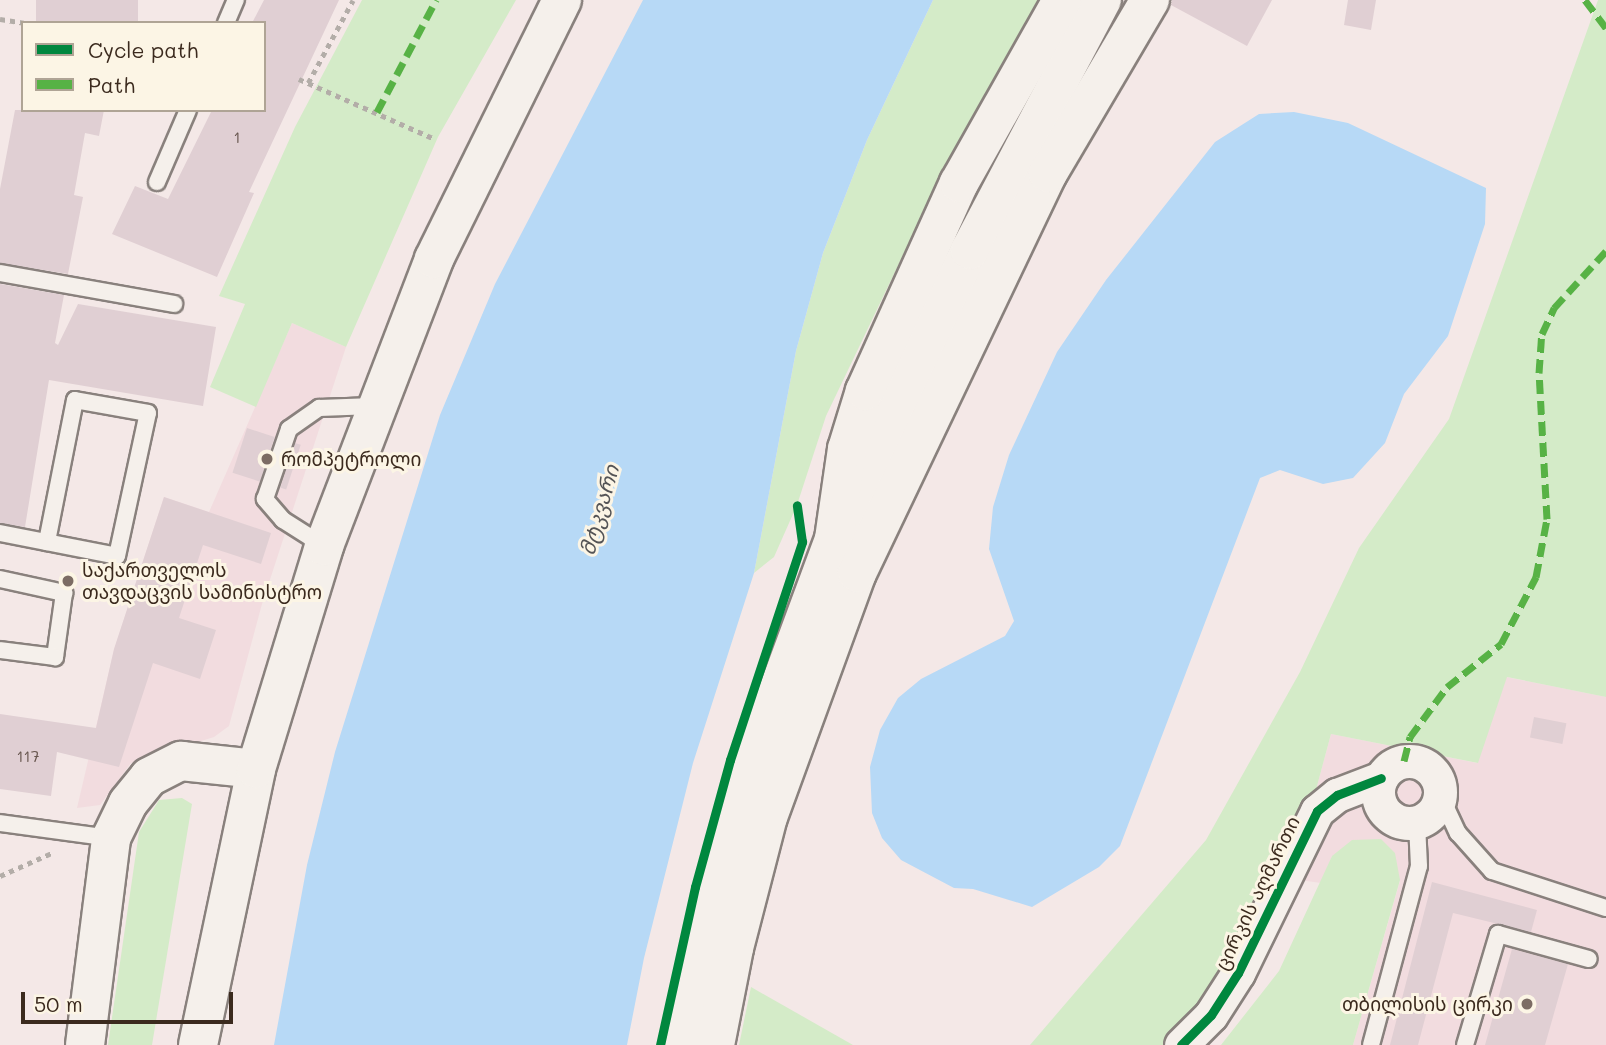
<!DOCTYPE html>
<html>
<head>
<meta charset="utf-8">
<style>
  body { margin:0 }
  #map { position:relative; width:1606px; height:1045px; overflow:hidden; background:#f4e8e7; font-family:Mali,"Noto Sans Georgian",sans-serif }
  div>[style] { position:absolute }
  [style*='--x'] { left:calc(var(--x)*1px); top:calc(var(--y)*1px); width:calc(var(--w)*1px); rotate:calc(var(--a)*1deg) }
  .built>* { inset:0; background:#f2dcdf }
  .green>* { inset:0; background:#d4ebc8 }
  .water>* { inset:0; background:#b7d9f6 }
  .building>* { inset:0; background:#e0cfd3; transform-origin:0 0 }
  .path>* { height:4.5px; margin-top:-2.25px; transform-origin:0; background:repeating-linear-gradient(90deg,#b3ada8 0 5px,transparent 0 10px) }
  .roads { filter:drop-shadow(2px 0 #89817d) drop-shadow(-2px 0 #89817d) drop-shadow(0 2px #89817d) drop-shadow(0 -2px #89817d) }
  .lane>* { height:16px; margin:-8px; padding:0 8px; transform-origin:8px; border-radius:8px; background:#f5f0eb }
  .street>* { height:33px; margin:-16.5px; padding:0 16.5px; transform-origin:16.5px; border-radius:16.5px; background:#f5f0eb }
  .street>.ring { margin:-16.5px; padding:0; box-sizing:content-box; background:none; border:33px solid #f5f0eb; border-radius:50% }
  .secondary>* { height:38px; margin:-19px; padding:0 19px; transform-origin:19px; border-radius:19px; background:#f5f0eb }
  .primary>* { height:38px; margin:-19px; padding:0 19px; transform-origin:19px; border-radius:19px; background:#f5f0eb }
  .highway>* { height:38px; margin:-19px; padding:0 19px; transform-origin:19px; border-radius:19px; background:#f5f0eb }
  .quiet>* { height:7px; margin-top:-3.5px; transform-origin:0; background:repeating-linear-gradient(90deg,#57b245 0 14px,transparent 0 21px) }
  .cycleway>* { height:9px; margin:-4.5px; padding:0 4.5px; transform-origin:4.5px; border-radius:4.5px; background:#00873e }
  .dots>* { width:19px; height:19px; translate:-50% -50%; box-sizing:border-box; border:4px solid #fcf5e5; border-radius:50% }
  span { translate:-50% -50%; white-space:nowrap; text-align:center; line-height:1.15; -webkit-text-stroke:6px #fcf5e5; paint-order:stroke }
  .number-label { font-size:16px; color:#67564e }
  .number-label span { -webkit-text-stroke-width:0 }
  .poi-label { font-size:19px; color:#3b2a1e }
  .left { translate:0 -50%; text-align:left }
  .right { translate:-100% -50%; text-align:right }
  .street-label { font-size:19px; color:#3b2a1e }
  .water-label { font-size:21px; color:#545456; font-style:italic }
  .legend { position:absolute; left:21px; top:21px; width:245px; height:91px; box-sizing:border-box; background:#fcf5e5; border:2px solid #afa495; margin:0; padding:9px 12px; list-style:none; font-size:21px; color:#3b2a1e }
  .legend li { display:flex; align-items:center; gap:14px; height:35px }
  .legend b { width:35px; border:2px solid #afa495 }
  .scale { position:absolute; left:21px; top:992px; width:212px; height:32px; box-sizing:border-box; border:4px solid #3b2a1e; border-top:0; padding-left:9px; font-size:21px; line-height:24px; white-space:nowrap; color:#3b2a1e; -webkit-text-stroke:5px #fcf5e5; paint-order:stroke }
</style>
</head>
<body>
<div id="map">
  <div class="built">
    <i style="clip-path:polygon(292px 323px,346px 347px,262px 604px,229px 726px,214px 737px,131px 763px,100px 805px,77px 808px,114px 650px,164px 497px,209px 512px)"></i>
    <i style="clip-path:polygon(1506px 677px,1606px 697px,1606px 1045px,1353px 1045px,1400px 881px,1332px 856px,1321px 883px,1292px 879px,1331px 734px,1477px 763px)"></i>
  </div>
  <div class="green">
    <i style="clip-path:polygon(362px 0,516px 0,438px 137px,346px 347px,292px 323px,256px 407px,210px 387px,245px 304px,219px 296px,295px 127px)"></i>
    <i style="clip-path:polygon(933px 0,1040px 0,950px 157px,826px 416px,797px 505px,774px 557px,754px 573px,796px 351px,823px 253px,867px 140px)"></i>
    <i style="clip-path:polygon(1598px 0,1606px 0,1606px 697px,1507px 677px,1478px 763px,1331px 734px,1292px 879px,1225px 980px,1169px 1045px,1030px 1045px,1206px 840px,1300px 672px,1359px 548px,1449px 419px)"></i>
    <i style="clip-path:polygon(182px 798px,192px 804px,152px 1045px,108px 1045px,139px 832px,159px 800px)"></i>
    <i style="clip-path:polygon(1381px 839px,1395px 853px,1400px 880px,1353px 1045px,1221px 1045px,1279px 971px,1332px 856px,1352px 840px)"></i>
    <i style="clip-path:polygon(751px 987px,853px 1045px,739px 1045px)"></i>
  </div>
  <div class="water">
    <i style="clip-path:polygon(643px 0,933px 0,867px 140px,823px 253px,796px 351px,754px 573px,693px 763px,644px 958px,627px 1045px,274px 1045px,307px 865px,335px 752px,440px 415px,495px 284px)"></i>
    <i style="clip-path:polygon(1294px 112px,1348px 123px,1486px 188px,1485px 224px,1448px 336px,1404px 394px,1385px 443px,1353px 478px,1323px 484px,1280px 470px,1260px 478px,1120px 846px,1099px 867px,1032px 907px,973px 889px,954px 888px,901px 860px,882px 838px,872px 813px,870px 767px,880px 730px,898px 698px,921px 679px,1005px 636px,1014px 621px,989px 549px,993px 507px,1009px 455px,1057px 352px,1106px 280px,1215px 142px,1259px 114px)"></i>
  </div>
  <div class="building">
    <i style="left:36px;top:0;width:102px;height:23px"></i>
    <i style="clip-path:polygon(264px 0,339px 0,249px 192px,254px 193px,217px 277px,112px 234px,135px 186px,168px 199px,212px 110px,264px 110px,264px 23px,252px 23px)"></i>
    <i style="clip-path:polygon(1172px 0,1272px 0,1247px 46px,1171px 5px)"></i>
    <i style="clip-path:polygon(1348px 0,1376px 0,1371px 30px,1344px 25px)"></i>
    <i style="clip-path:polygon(15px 110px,104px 110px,99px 136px,85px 133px,74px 195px,83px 197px,68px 274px,0 263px,0 189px)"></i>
    <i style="clip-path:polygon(0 284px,64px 295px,55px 343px,58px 345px,78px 304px,216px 327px,203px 406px,49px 380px,25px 527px,0 523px)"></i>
    <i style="left:247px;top:428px;width:29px;height:47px;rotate:18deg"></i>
    <i style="left:295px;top:443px;width:6px;height:47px;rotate:18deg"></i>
    <i style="clip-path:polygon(164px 497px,271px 533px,261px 564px,203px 545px,179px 618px,216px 630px,200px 679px,153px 663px,119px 767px,57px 752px,51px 796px,0 789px,0 714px,96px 728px,114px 649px)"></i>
    <i style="left:1534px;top:717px;width:33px;height:21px;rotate:11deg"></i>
    <i style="clip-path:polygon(1432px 882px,1537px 910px,1531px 932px,1453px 913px,1418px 1045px,1390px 1045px)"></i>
    <i style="clip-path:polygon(1512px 949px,1568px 964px,1545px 1045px,1485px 1045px)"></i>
  </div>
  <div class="path">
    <i style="--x:0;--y:19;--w:24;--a:9"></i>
    <i style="--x:299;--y:79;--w:149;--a:23.8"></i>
    <i style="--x:308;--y:83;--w:94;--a:-61.5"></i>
    <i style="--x:0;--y:876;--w:59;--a:-24"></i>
  </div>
  <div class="roads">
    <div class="lane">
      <i style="--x:226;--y:23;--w:25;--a:-67"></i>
      <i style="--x:157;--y:182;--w:78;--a:-66.7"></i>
      <i style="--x:0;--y:273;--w:177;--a:10.1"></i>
      <i style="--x:0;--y:533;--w:119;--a:11.1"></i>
      <i style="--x:117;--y:556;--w:146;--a:-77.8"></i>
      <i style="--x:148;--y:413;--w:74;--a:-169.9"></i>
      <i style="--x:75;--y:400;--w:145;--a:101.2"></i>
      <i style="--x:324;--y:546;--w:49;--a:-147.6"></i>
      <i style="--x:283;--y:520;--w:28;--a:-131"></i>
      <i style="--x:265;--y:499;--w:74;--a:-71.1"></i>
      <i style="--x:289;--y:429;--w:37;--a:-35"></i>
      <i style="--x:319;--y:408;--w:55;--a:-2.1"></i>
      <i style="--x:0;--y:579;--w:66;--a:12.3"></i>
      <i style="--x:64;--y:593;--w:65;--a:98"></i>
      <i style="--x:55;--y:657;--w:55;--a:-172.7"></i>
      <i style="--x:1441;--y:797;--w:40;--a:65"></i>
      <i style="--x:1458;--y:833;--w:51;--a:48.2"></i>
      <i style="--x:1492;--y:871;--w:120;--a:18"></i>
      <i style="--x:0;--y:823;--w:112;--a:7.7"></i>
      <i style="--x:1371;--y:1045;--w:185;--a:-75"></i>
      <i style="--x:1419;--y:866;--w:43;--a:-92.7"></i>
      <i style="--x:1465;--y:1045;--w:116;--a:-73.4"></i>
      <i style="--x:1498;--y:934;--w:94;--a:15.4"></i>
    </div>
    <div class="street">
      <i class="ring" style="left:1378px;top:761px;width:29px;height:29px"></i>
      <i style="--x:1181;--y:1045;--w:42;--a:-45"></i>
      <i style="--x:1211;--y:1015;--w:50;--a:-57.3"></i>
      <i style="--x:1238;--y:973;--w:180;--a:-64"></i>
      <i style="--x:1317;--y:811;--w:26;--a:-39"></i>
      <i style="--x:1337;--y:795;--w:47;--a:-21.1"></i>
    </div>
    <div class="secondary">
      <i style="--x:85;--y:1045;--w:209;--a:-82.8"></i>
      <i style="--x:111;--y:838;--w:39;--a:-64"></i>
      <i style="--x:128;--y:803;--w:33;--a:-51"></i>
      <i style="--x:149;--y:777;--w:36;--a:-27"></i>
      <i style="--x:181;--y:761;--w:75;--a:6.1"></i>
    </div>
    <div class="primary">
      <i style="--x:841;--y:524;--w:303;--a:-64.8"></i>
      <i style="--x:970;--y:250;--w:283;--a:-62.2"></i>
      <i style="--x:198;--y:1045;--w:282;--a:-78.1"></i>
      <i style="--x:256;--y:769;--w:233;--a:-73"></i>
      <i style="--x:324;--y:546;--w:307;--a:-69"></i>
      <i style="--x:434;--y:259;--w:289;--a:-63.7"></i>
    </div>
    <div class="highway">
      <i style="--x:684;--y:1045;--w:184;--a:-78.1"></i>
      <i style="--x:722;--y:865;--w:111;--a:-73.8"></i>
      <i style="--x:753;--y:758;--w:233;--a:-69.7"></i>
      <i style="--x:834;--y:539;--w:91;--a:-81.8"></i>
      <i style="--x:847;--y:449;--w:61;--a:-72.8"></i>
      <i style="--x:865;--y:391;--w:228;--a:-65.7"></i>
      <i style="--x:959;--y:183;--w:210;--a:-60.6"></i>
      <i style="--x:715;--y:1045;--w:99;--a:-78.9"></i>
      <i style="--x:734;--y:948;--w:135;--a:-75.5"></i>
      <i style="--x:768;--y:817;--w:260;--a:-70"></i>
      <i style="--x:857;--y:573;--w:443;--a:-64.5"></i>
      <i style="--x:1048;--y:173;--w:201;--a:-59.5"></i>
    </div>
  </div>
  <div class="quiet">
    <i style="--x:1585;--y:0;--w:35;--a:53"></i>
    <i style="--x:377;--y:112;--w:127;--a:-62.2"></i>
    <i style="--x:1404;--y:761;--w:25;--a:-76"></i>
    <i style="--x:1410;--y:737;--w:62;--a:-53.5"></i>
    <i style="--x:1447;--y:687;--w:69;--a:-38.5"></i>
    <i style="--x:1501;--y:644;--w:76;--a:-62.4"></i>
    <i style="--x:1536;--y:577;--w:59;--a:-79.3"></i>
    <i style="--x:1547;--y:519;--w:146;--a:-93.1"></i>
    <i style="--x:1539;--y:373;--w:39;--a:-86"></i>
    <i style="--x:1542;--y:334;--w:29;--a:-65"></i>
    <i style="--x:1554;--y:308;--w:77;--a:-47.6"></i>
  </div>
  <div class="cycleway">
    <i style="--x:660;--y:1045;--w:162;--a:-77.5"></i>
    <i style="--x:695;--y:887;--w:132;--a:-74.6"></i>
    <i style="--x:730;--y:760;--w:230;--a:-71.7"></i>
    <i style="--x:802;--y:542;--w:37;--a:-98"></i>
    <i style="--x:1181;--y:1045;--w:42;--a:-45"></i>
    <i style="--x:1211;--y:1015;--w:50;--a:-57.3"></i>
    <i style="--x:1238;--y:973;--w:180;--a:-64"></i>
    <i style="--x:1317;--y:811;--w:26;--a:-39"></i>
    <i style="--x:1337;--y:795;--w:47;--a:-21.1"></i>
  </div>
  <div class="dots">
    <i style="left:267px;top:459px;background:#7c6c64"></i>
    <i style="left:68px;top:581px;background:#7c6c64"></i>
    <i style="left:1527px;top:1004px;background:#7c6c64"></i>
  </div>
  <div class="number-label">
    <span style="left:237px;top:137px">1</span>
    <span style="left:28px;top:756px">117</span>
  </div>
  <div class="poi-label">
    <span class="left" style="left:281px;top:459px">რომპეტროლი</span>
    <span class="left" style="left:82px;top:581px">საქართველოს<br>თავდაცვის სამინისტრო</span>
    <span class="right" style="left:1513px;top:1004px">თბილისის ცირკი</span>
  </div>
  <div class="street-label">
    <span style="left:1257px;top:893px;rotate:-64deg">ცირკის აღმართი</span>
  </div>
  <div class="water-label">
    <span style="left:599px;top:510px;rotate:-74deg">მტკვარი</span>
  </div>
  <ul class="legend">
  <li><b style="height:9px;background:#00873e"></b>Cycle path</li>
  <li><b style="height:9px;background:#57b245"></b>Path</li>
  </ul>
  <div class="scale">50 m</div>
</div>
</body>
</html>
